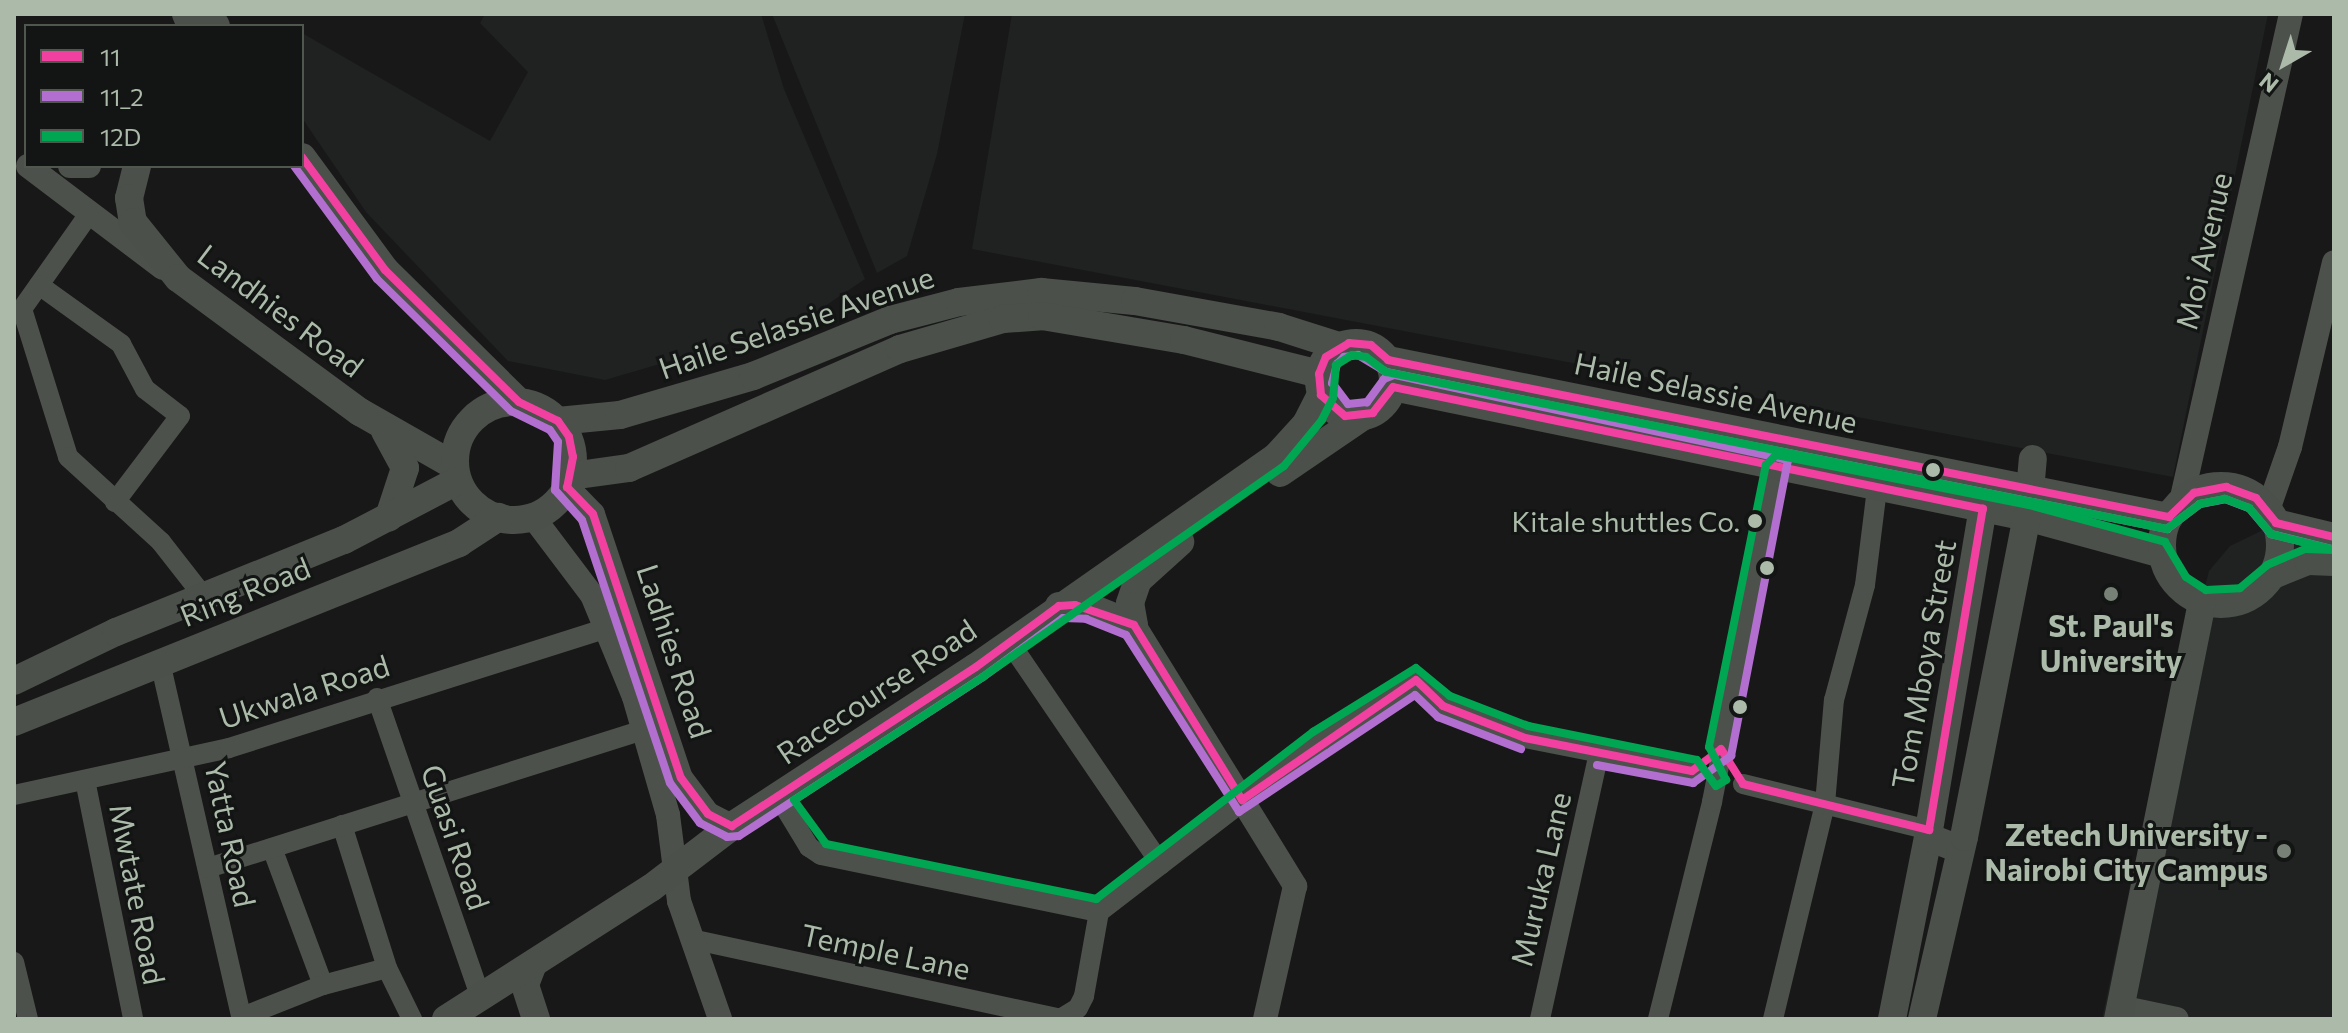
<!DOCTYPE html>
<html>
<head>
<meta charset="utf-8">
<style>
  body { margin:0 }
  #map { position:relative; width:2348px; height:1033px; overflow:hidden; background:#181818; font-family:Commissioner,sans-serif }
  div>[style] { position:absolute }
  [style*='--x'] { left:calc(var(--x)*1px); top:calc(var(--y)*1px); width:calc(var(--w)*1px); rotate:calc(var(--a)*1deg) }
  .built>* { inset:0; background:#1f2220 }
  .minor>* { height:20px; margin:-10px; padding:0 10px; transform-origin:10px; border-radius:10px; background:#4d514c }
  .tertiary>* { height:24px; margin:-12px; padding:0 12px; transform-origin:12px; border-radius:12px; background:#4d514c }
  .secondary>* { height:28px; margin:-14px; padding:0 14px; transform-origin:14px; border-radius:14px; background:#4b504b }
  .secondary>.ring { margin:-14px; padding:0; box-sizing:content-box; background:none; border:28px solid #4b504b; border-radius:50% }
  .bus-1>* { height:8px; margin:-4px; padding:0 4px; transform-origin:4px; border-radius:4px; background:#f240a1 }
  .bus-2>* { height:8px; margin:-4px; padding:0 4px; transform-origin:4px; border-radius:4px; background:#b36fd0 }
  .bus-3>* { height:8px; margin:-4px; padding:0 4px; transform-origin:4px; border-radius:4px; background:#00a651 }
  .dots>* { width:22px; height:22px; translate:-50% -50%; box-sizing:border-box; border:4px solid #121513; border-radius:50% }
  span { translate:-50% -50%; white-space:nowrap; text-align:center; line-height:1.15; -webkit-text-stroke:6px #121513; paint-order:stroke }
  .bus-label { font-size:28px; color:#abbaa9 }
  .right { translate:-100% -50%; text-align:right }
  .street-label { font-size:30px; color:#abbaa9 }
  .poi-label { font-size:30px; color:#abbaa9; font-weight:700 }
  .frame { position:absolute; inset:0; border:16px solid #abbaa9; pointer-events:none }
  .legend { position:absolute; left:24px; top:24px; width:280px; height:144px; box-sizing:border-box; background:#121513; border:2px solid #4f574f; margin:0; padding:10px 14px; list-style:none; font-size:24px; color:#abbaa9 }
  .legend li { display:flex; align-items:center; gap:16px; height:40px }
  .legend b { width:40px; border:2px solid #4f574f }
  .north { position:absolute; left:2244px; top:24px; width:80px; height:80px; -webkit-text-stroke:6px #121513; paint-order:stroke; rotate:219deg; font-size:22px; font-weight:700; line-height:32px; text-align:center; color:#abbaa9 }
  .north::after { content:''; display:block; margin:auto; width:28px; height:36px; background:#abbaa9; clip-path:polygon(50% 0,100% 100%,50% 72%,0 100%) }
</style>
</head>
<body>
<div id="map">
  <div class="built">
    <i style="clip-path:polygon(485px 14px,761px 14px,784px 89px,865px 279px,800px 323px,605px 380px,508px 361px,366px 212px,302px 118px,302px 33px,490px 141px,528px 72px,480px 23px)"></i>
    <i style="clip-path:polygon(772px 14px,965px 14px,937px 154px,907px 256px,877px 273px)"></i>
    <i style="clip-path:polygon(1012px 14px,2268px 14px,2173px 477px,972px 249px)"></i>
    <i style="clip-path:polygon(2263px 530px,2334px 544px,2334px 1019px,2102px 1019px,2146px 811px,2209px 571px,2230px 546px)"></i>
  </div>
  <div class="minor">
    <i style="--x:89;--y:214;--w:116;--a:125.2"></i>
    <i style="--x:22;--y:309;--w:155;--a:72.7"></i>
    <i style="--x:68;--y:457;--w:126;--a:42.4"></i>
    <i style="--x:161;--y:542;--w:70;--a:52"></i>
    <i style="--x:39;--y:285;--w:101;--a:35.7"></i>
    <i style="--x:121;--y:344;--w:51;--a:61.9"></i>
    <i style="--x:145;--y:389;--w:44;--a:37.6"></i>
    <i style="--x:180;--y:416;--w:108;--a:127.1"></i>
    <i style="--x:1010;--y:643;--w:268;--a:55.7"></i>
    <i style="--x:160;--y:662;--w:366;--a:77.1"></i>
    <i style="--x:377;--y:698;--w:314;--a:70.9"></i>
    <i style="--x:1326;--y:738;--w:107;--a:-32.8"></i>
    <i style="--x:1416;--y:680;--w:37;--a:44"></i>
    <i style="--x:1443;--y:706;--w:88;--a:21.3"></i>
    <i style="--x:1525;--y:738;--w:170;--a:11.2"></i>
    <i style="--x:85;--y:780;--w:244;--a:78.6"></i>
    <i style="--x:1743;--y:784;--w:192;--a:13.9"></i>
    <i style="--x:14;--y:795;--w:220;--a:-12.3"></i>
    <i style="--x:229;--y:748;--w:398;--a:-17.6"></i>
    <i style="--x:778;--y:796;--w:60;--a:58.7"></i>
    <i style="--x:809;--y:847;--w:14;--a:34"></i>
    <i style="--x:821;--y:855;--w:284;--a:11.6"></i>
    <i style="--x:1099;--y:912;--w:279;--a:-37.6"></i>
    <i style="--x:342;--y:825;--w:150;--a:72.5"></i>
    <i style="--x:387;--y:968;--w:57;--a:63.9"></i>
    <i style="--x:272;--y:848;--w:146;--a:69.6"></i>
    <i style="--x:208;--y:868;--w:459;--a:-17.6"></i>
    <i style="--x:691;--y:939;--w:378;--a:12.2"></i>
    <i style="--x:1060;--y:1019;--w:21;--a:-31"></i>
    <i style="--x:1078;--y:1008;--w:13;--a:-63"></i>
    <i style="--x:1084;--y:996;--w:85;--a:-79.9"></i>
    <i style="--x:14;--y:962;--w:59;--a:76.2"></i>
    <i style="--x:242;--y:1017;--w:87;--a:-21.6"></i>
    <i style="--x:323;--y:985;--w:66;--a:-14.9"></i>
    <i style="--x:1540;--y:1019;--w:272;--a:-77.5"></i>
    <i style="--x:1658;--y:1019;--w:224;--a:-76"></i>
    <i style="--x:1712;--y:802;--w:341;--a:-78.9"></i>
    <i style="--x:1773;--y:1019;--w:221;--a:-76.4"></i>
    <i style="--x:1825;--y:804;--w:104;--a:-85.1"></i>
    <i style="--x:1834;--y:700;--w:119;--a:-74.9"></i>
    <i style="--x:1865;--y:585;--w:97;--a:-82.9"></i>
  </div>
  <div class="tertiary">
    <i style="--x:28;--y:166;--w:169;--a:37.1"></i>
    <i style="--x:70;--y:166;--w:19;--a:0"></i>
    <i style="--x:567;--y:487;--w:37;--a:46"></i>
    <i style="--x:593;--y:514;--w:278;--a:71.6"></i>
    <i style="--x:681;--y:778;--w:45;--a:53.1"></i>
    <i style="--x:708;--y:814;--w:27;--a:27"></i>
    <i style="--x:2181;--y:502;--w:500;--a:-77.3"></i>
    <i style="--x:2268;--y:510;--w:67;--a:-70.8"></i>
    <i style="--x:2290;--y:447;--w:190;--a:-76.6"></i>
    <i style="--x:533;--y:517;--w:98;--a:52.9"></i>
    <i style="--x:592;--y:595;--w:110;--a:67.6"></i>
    <i style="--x:634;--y:697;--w:123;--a:73.9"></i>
    <i style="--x:668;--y:815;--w:87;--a:82.7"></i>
    <i style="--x:679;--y:901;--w:125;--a:70.8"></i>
    <i style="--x:1134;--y:625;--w:307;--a:58.3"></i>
    <i style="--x:1295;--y:886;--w:136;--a:102.7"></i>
    <i style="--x:2120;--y:1007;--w:58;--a:11.9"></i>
  </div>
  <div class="secondary">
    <i style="--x:186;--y:14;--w:13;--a:67"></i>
    <i style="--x:209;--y:14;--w:14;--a:60"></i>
    <i style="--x:302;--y:157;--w:140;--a:53.7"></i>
    <i style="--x:385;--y:270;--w:188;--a:44.6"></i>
    <i style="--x:137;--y:166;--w:33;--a:104"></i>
    <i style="--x:129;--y:198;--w:24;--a:81"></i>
    <i style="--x:133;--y:222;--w:72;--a:51.2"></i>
    <i style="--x:178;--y:278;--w:226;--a:36.4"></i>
    <i style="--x:360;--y:412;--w:107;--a:29.7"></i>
    <i class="ring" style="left:1319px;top:343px;width:46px;height:46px"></i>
    <i style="--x:1388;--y:360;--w:797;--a:11.37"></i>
    <i style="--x:1393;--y:387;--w:647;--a:11.59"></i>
    <i style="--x:2027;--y:517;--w:140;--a:15.3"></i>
    <i class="ring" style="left:455px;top:402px;width:90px;height:90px"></i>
    <i style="--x:558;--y:421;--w:62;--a:-5.5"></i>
    <i style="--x:620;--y:415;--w:139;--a:-16.3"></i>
    <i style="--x:753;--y:376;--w:148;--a:-22.2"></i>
    <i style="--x:890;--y:320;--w:71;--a:-14.6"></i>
    <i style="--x:959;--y:302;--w:83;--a:-7"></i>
    <i style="--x:1041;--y:292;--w:94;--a:5.5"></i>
    <i style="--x:1135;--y:301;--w:146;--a:10.2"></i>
    <i style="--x:1279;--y:327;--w:63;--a:17.6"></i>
    <i style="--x:385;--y:431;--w:42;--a:61.6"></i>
    <i style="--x:405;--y:468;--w:52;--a:108.1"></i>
    <i style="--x:1280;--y:473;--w:99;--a:-34.3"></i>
    <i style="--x:571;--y:476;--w:59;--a:-7.9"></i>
    <i style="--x:629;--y:468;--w:296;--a:-23.7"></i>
    <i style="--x:900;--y:349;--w:107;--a:-16.2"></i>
    <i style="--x:1003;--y:319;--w:39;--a:-4"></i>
    <i style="--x:1042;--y:316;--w:144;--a:9.6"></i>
    <i style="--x:1184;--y:340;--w:139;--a:14.1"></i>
    <i class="ring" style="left:2162px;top:486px;width:90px;height:90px"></i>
    <i style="--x:2030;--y:491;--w:32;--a:-85"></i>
    <i style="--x:2276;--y:523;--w:60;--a:13.6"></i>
    <i style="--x:2273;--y:575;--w:38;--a:-22"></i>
    <i style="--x:2308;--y:561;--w:26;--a:2"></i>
    <i style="--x:1059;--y:606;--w:30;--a:2"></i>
    <i style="--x:1089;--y:607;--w:48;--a:21.8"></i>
    <i style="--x:1134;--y:625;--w:22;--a:-100"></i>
    <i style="--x:1130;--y:603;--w:24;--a:-71"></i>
    <i style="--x:1138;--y:580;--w:57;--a:-42.1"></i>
    <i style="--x:14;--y:681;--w:113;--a:-25.7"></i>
    <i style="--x:116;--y:632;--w:246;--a:-22"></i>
    <i style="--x:344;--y:540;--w:127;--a:-27.6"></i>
    <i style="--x:14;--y:722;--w:480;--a:-21.9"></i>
    <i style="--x:459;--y:543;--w:48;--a:-33"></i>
    <i style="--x:1929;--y:830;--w:326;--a:-80.5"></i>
    <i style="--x:533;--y:964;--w:22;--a:111"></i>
    <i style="--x:525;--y:985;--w:36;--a:72"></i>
    <i style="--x:446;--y:1019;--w:243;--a:-32.6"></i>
    <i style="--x:651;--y:888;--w:102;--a:-37.4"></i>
    <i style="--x:732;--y:826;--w:291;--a:-33.1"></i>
    <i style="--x:976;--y:667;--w:366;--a:-35"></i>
    <i style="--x:1276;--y:457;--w:45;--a:-47.7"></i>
    <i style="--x:1306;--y:424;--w:33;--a:-63"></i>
    <i style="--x:1892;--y:1019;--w:186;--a:-78.8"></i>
    <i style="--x:1928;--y:837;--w:25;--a:21"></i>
    <i style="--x:1922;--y:1019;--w:187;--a:-77"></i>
    <i style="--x:1964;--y:837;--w:326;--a:-78.9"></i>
    <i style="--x:2118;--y:1019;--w:426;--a:-78.6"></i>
  </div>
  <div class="bus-1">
    <i style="--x:302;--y:157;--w:140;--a:53.7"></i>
    <i style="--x:385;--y:270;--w:188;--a:44.6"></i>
    <i style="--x:519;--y:402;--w:43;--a:26"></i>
    <i style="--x:558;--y:421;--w:19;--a:55"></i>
    <i style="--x:569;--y:437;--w:20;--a:79"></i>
    <i style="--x:573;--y:457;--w:31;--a:101"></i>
    <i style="--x:567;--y:487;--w:37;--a:46"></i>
    <i style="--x:593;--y:514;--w:278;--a:71.6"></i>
    <i style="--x:681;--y:778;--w:45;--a:53.1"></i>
    <i style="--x:708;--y:814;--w:27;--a:27"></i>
    <i style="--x:732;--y:826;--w:291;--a:-33.1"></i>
    <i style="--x:976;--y:667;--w:103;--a:-36.3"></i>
    <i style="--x:1059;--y:606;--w:16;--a:-4"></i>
    <i style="--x:1075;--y:605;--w:62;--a:18.7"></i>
    <i style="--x:1134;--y:625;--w:206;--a:58.3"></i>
    <i style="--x:1242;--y:800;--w:211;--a:-34.6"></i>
    <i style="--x:1416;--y:680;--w:37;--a:44"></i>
    <i style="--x:1443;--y:706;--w:88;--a:21.3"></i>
    <i style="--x:1525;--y:738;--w:170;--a:11.2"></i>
    <i style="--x:1692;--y:771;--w:36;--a:-37"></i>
    <i style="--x:1721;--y:749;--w:41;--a:57.8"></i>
    <i style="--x:1743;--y:784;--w:192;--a:13.9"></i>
    <i style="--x:1929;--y:830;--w:326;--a:-80.5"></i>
    <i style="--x:1983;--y:509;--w:602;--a:-168.32"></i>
    <i style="--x:1393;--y:387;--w:33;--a:128"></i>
    <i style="--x:1373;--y:413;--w:28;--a:174"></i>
    <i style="--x:1345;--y:416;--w:32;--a:-139"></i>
    <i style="--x:1321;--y:395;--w:21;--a:-95"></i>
    <i style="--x:1319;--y:374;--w:18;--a:-68"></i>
    <i style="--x:1326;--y:357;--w:27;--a:-31"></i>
    <i style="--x:1349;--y:343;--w:22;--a:5"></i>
    <i style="--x:1371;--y:345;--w:23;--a:41"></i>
    <i style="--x:1388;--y:360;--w:797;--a:11.37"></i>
    <i style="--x:2169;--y:517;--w:35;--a:-44"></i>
    <i style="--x:2194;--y:493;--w:33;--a:-11"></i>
    <i style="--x:2226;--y:487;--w:32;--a:20"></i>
    <i style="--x:2256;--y:498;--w:32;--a:51"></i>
    <i style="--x:2276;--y:523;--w:60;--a:13.6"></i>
  </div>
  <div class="bus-2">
    <i style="--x:294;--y:166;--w:140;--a:53.7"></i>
    <i style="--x:377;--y:279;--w:188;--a:44.6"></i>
    <i style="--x:511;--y:411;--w:43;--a:26"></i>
    <i style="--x:550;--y:430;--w:14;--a:56"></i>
    <i style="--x:558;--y:442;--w:48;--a:93.6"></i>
    <i style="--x:555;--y:490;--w:40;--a:48"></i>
    <i style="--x:582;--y:520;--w:277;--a:71.5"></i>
    <i style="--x:670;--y:783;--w:50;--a:53.1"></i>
    <i style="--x:700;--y:823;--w:30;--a:27"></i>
    <i style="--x:727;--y:837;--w:12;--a:-5"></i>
    <i style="--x:739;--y:836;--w:291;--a:-33.1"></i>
    <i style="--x:983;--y:677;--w:99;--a:-36.4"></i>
    <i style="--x:1063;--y:618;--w:23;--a:2"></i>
    <i style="--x:1086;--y:619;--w:43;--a:21.8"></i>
    <i style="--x:1126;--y:635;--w:210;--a:57.4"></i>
    <i style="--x:1239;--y:812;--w:211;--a:-33.6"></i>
    <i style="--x:1415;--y:695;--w:32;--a:44"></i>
    <i style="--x:1438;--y:717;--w:89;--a:21.1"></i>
    <i style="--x:1597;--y:765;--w:98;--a:10.6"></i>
    <i style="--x:1693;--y:783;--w:47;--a:-35.4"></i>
    <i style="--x:1731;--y:756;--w:301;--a:-79.1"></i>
    <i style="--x:1788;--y:460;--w:403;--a:-167.8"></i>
    <i style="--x:1394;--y:375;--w:11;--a:158"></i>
    <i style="--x:1384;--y:379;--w:29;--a:126"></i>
    <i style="--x:1367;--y:402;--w:19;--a:174"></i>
    <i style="--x:1348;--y:404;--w:26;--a:-127"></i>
    <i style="--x:1332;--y:383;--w:20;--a:-75"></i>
    <i style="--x:1337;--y:364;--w:10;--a:-45"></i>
    <i style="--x:1344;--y:357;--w:14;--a:-8"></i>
    <i style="--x:1358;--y:355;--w:33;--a:31"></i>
    <i style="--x:1386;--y:372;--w:797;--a:11.37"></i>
    <i style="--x:2167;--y:529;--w:41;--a:-37.1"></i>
    <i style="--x:2200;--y:504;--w:25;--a:-11"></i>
    <i style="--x:2225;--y:499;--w:26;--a:21"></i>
    <i style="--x:2249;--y:508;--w:34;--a:50"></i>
    <i style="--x:2271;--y:534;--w:62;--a:14"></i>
  </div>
  <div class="bus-3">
    <i style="--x:2331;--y:549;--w:62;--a:-166"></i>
    <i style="--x:2271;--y:534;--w:34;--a:-130"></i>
    <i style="--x:2249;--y:508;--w:26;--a:-159"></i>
    <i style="--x:2225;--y:499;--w:25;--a:169"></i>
    <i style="--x:2200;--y:504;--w:41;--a:142.9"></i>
    <i style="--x:2167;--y:529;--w:797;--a:-168.63"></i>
    <i style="--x:1386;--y:372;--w:25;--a:-143"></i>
    <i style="--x:1366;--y:357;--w:14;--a:-172"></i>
    <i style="--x:1352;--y:355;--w:19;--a:148"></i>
    <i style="--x:1336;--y:365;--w:33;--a:95"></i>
    <i style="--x:1333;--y:398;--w:25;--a:117"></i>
    <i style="--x:1322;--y:420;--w:60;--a:129.6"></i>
    <i style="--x:1284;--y:466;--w:368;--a:145"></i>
    <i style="--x:983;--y:677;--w:225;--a:146.9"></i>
    <i style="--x:794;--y:800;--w:54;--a:54"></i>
    <i style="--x:826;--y:844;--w:276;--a:11.5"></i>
    <i style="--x:1096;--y:899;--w:274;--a:-37.6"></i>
    <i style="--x:1313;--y:732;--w:121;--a:-31.9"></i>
    <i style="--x:1416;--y:668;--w:44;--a:39.5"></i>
    <i style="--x:1450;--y:696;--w:84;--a:21"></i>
    <i style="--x:1528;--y:726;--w:172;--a:11.4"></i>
    <i style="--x:1697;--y:760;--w:32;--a:54"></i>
    <i style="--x:1716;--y:786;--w:12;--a:-31"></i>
    <i style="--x:1726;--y:780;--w:37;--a:-117"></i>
    <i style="--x:1709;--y:747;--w:288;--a:-78.6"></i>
    <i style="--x:1766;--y:465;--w:14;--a:-45"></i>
    <i style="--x:1776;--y:455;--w:258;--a:11.2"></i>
    <i style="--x:2029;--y:505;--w:141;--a:15.2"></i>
    <i style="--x:2165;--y:542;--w:41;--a:59"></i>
    <i style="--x:2186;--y:577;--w:24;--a:33"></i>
    <i style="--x:2206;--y:590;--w:34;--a:-3"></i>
    <i style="--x:2240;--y:588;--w:35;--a:-40"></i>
    <i style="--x:2267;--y:565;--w:41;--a:-22.8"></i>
    <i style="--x:2305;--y:549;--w:29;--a:2"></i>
  </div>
  <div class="dots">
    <i style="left:1933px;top:470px;background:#abbaa9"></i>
    <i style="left:1755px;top:521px;background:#abbaa9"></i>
    <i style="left:1767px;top:568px;background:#abbaa9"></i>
    <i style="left:2111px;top:594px;background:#788176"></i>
    <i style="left:1740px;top:707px;background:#abbaa9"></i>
    <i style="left:2284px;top:851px;background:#788176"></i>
  </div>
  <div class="bus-label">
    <span class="right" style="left:1740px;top:521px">Kitale shuttles Co.</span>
  </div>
  <div class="street-label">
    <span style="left:2203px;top:251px;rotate:-77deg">Moi Avenue</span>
    <span style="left:281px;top:310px;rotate:37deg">Landhies Road</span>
    <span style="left:796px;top:322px;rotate:-19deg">Haile Selassie Avenue</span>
    <span style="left:1716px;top:392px;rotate:12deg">Haile Selassie Avenue</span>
    <span style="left:245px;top:591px;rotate:-22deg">Ring Road</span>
    <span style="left:675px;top:651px;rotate:72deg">Ladhies Road</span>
    <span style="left:1923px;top:664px;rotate:-80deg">Tom Mboya Street</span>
    <span style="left:304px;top:691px;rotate:-18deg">Ukwala Road</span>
    <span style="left:876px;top:691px;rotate:-34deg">Racecourse Road</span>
    <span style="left:231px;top:834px;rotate:78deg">Yatta Road</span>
    <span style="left:456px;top:837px;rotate:71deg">Guasi Road</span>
    <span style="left:1540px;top:879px;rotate:-77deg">Muruka Lane</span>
    <span style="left:138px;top:894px;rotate:79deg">Mwtate Road</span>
    <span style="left:886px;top:951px;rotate:12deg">Temple Lane</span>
  </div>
  <div class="poi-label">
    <span style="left:2111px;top:642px">St. Paul's<br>University</span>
    <span class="right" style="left:2268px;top:851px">Zetech University -<br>Nairobi City Campus</span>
  </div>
  <div class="frame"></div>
  <ul class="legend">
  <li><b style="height:10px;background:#f240a1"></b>11</li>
  <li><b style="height:10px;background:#b36fd0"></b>11_2</li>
  <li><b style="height:10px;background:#00a651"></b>12D</li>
  </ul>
  <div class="north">N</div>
</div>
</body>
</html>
